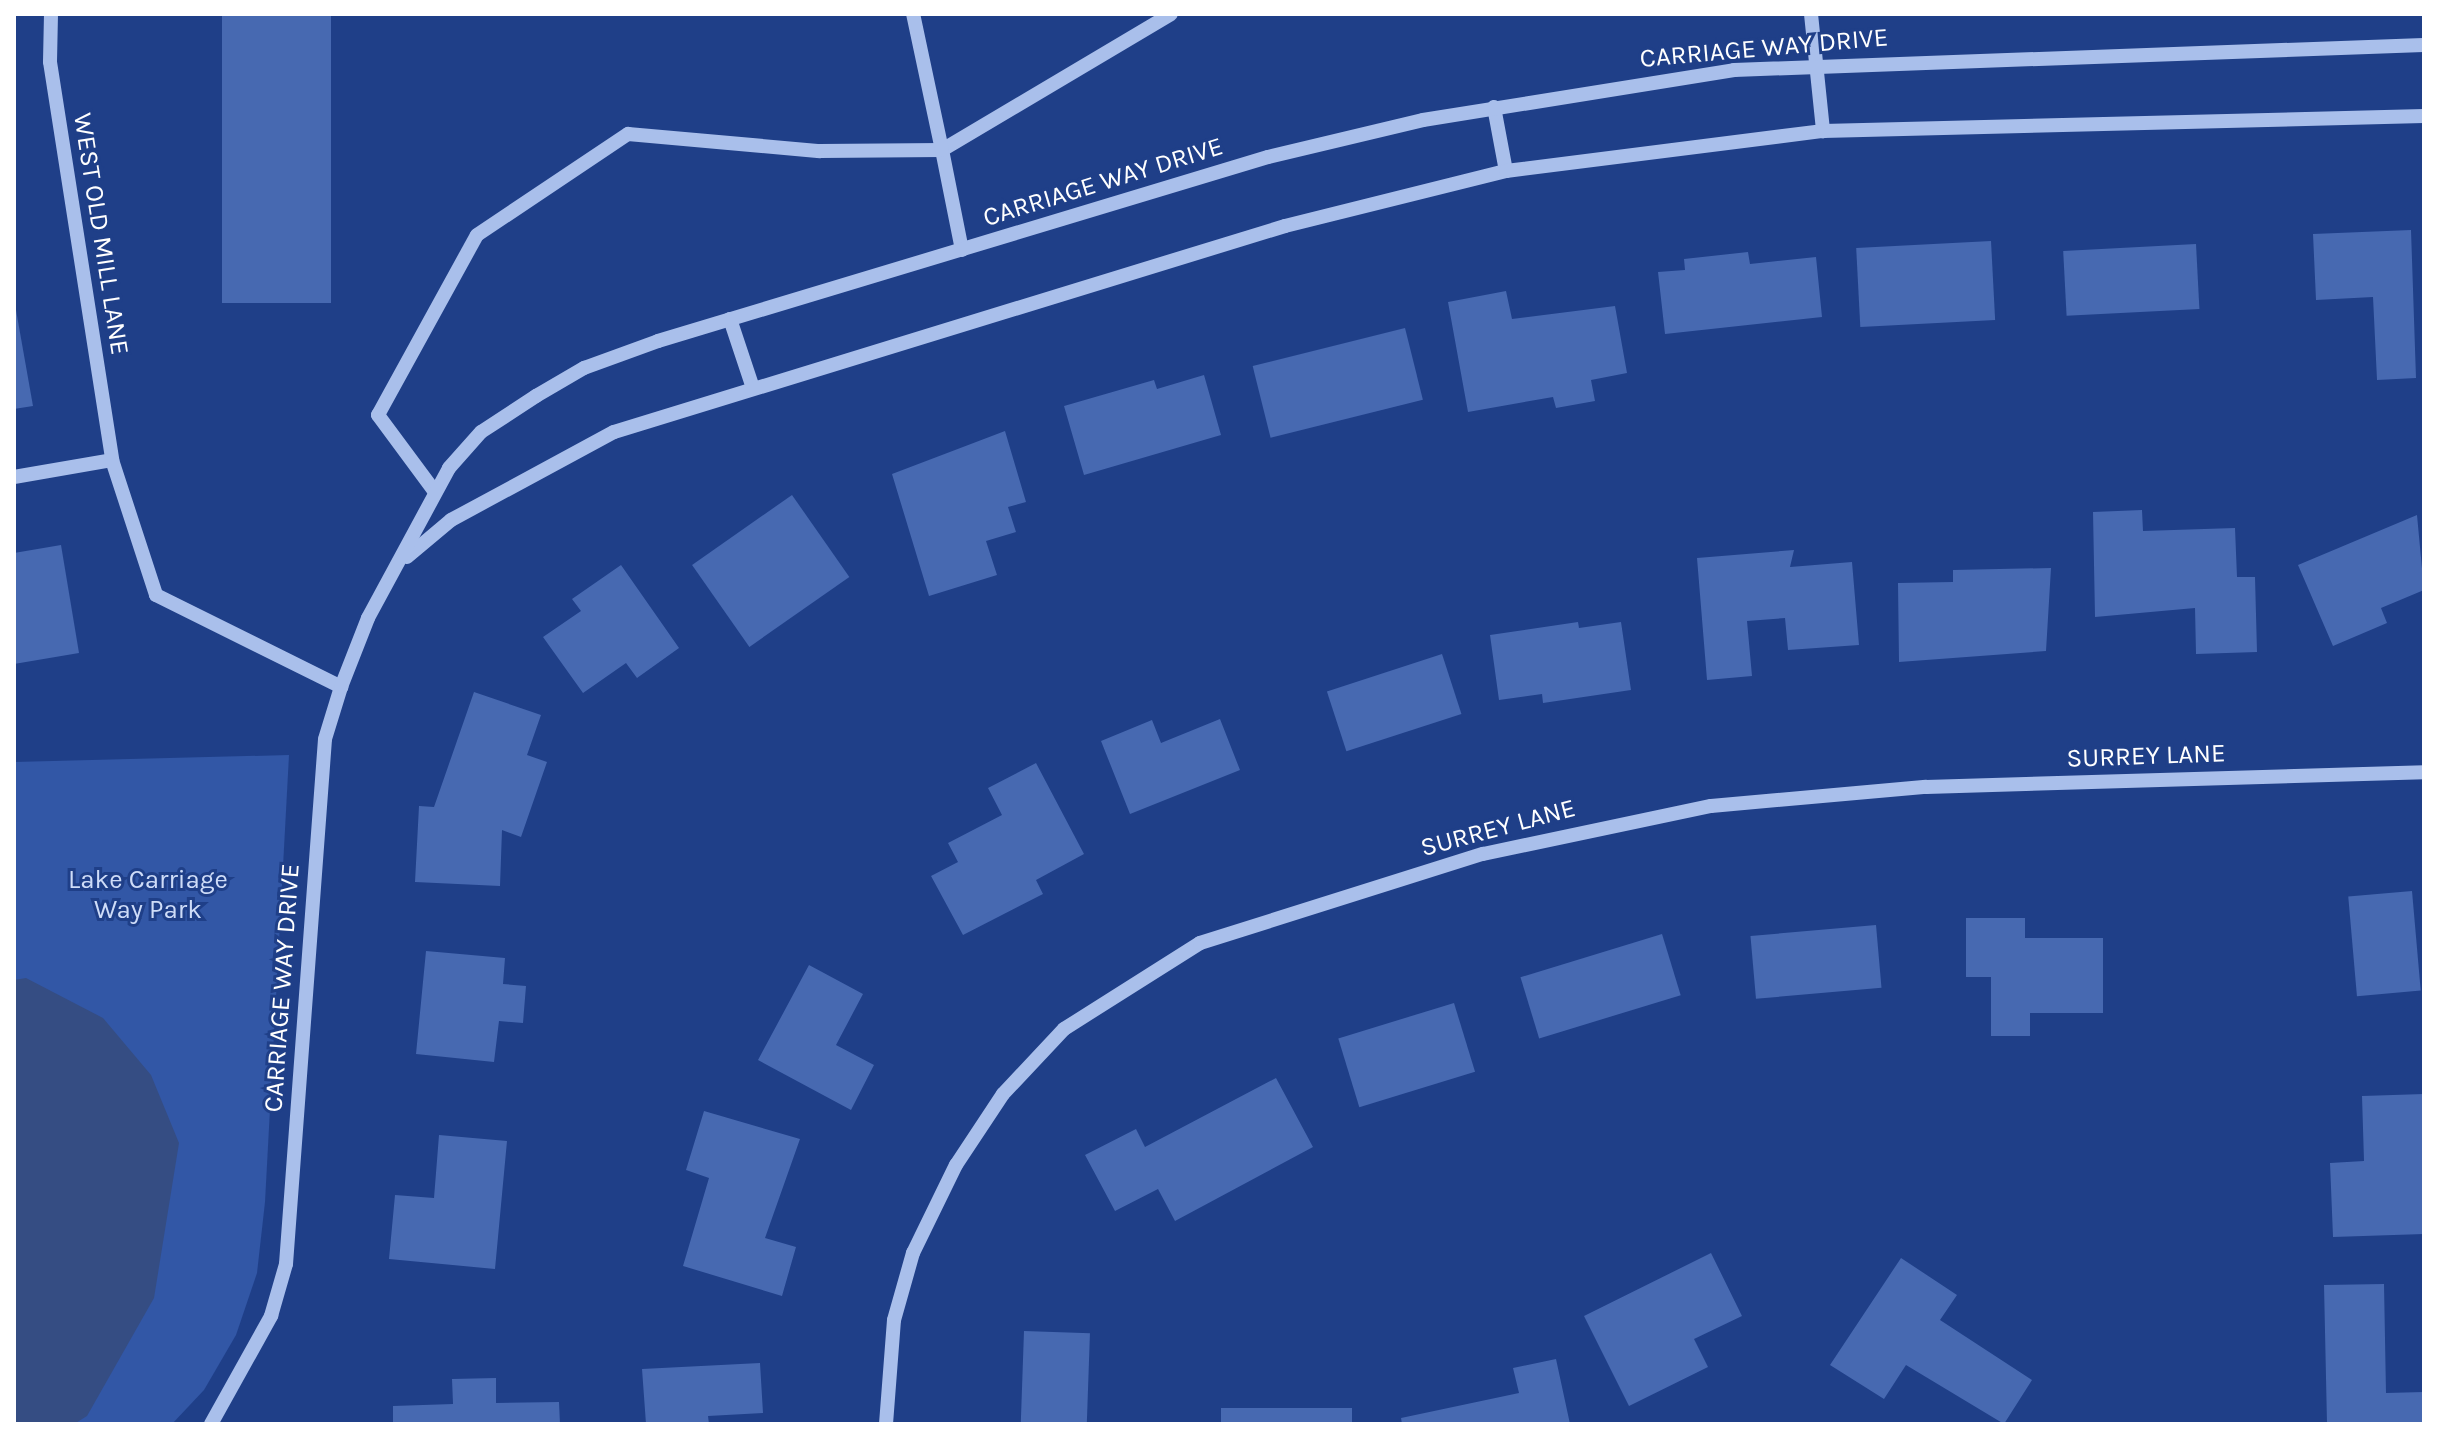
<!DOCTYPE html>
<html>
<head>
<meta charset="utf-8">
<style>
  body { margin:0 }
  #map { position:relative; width:2438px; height:1438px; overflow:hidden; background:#1f3f88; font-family:Karla,sans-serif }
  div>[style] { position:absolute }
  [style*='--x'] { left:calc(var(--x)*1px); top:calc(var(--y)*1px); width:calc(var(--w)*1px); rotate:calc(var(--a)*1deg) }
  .green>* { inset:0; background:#3257a6 }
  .water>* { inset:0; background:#354d83 }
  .building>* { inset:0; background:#4769b1; transform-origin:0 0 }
  .minor>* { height:14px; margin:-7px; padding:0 7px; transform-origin:7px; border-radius:7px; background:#a9bfeb }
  span { translate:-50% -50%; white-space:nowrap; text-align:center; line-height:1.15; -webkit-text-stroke:6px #1f3f88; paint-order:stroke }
  .street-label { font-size:26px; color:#fff }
  .park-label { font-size:26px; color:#cedcf8 }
  .frame { position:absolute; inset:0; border:16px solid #fff; pointer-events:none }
</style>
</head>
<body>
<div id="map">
  <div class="green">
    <i style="clip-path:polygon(289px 755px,265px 1202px,257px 1273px,236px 1335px,204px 1390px,172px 1424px,14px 1424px,14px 762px)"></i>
  </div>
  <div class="water">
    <i style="clip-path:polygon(26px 978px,103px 1018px,151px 1075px,179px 1143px,154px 1298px,87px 1416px,74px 1424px,14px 1424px,14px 980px)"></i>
  </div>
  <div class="building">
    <i style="left:222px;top:14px;width:109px;height:289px"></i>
    <i style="clip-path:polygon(2411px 230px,2416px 378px,2377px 380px,2373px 297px,2316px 300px,2313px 234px)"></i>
    <i style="left:1991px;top:241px;width:79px;height:135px;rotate:87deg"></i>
    <i style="left:2196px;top:244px;width:65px;height:133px;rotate:87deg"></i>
    <i style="clip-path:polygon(1748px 252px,1750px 264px,1816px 257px,1822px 317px,1665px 334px,1658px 272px,1685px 270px,1684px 259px)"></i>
    <i style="clip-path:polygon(1506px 291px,1512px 319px,1615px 306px,1627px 373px,1591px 380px,1595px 401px,1556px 408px,1553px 397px,1468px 412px,1448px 302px)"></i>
    <i style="clip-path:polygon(16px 310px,33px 406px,14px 409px,14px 311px)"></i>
    <i style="left:1405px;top:328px;width:74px;height:157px;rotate:76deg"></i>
    <i style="clip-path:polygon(1204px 375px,1221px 435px,1084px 475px,1064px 406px,1154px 380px,1157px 389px)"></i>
    <i style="clip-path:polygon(1005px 431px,1026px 502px,1008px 507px,1016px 532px,986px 541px,997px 575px,929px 596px,892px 474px)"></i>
    <i style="left:792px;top:495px;width:100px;height:122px;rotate:55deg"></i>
    <i style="clip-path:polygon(2142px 510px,2143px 531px,2235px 528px,2237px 577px,2255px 577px,2257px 652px,2196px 654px,2195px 608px,2095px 617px,2093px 512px)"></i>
    <i style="clip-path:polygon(2417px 515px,2424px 590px,2381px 608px,2387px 623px,2333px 646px,2298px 565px)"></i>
    <i style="clip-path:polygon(61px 545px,79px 653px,14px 664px,14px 553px)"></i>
    <i style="clip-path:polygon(1794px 550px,1790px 567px,1852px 562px,1859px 645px,1788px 650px,1785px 618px,1747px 621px,1752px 676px,1707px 680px,1697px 558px)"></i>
    <i style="clip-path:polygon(621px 565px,679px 648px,637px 678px,626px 663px,583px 693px,543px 637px,581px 611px,572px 599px)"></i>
    <i style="clip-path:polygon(2051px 568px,2046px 651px,1899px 662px,1898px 583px,1953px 582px,1953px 570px)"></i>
    <i style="clip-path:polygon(1578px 622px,1579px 628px,1621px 622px,1631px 690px,1543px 703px,1542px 694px,1499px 700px,1490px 635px)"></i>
    <i style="left:1442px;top:654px;width:63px;height:121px;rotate:72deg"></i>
    <i style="clip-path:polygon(474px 692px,541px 715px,527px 755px,547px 762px,521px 837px,502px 830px,500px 886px,415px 882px,419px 806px,434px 807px)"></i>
    <i style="clip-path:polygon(1220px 719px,1240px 770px,1130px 814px,1101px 741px,1152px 720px,1161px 743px)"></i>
    <i style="clip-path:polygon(1036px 763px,1084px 854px,1036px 880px,1043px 894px,963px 935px,931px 876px,958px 862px,948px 843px,1002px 815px,988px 788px)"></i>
    <i style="left:2412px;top:891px;width:100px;height:64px;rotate:85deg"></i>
    <i style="clip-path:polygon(1966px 918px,2025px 918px,2025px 938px,2103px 938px,2103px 1013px,2030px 1013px,2030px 1036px,1991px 1036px,1991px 977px,1966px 977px)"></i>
    <i style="left:1876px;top:925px;width:63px;height:126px;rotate:85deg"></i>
    <i style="left:1662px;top:934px;width:64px;height:148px;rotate:73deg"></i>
    <i style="clip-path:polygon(426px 951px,505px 958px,503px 984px,526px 986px,523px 1023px,499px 1021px,494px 1062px,416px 1054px)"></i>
    <i style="clip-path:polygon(809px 965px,863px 994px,836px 1045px,874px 1065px,851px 1110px,758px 1060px)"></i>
    <i style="left:1454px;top:1003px;width:72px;height:121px;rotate:73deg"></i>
    <i style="clip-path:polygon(1276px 1078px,1313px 1147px,1175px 1221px,1158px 1189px,1115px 1211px,1085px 1155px,1136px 1129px,1145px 1147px)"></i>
    <i style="clip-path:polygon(2424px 1094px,2424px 1234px,2333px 1237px,2330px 1163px,2364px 1161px,2362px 1096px)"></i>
    <i style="clip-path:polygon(704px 1111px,800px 1139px,765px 1238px,796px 1247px,782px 1296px,683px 1266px,709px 1178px,686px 1170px)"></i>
    <i style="clip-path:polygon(439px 1135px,507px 1141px,495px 1269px,389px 1259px,395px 1195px,434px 1198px)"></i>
    <i style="clip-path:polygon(1711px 1253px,1742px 1316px,1694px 1339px,1708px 1367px,1629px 1406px,1584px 1316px)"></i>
    <i style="clip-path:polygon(1901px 1258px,1957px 1295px,1940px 1320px,2032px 1380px,2004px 1424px,1906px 1365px,1884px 1399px,1830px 1365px)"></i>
    <i style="clip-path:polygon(2384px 1284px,2386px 1393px,2424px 1392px,2424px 1424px,2327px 1424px,2324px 1285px)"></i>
    <i style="left:1024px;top:1331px;width:66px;height:93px;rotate:2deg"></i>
    <i style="clip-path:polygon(1556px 1359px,1570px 1424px,1402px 1424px,1401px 1418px,1519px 1393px,1513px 1368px)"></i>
    <i style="clip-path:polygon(760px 1363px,763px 1413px,708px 1416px,709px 1424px,646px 1424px,642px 1369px)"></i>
    <i style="clip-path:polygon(496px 1378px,496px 1403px,559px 1402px,560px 1424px,393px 1424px,393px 1406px,453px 1404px,452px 1379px)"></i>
    <i style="left:1352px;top:1408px;width:16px;height:131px;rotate:90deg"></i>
  </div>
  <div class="minor">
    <i style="--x:51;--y:14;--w:48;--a:91.2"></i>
    <i style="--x:50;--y:62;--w:403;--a:81.1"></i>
    <i style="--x:1811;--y:14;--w:118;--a:84.1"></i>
    <i style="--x:1494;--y:107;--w:65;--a:79.4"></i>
    <i style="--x:962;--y:250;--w:102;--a:-101.3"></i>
    <i style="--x:942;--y:150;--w:266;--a:-30.7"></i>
    <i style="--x:730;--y:319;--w:73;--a:71.6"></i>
    <i style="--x:14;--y:477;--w:99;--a:-9.8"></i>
    <i style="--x:112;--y:460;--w:142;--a:71.9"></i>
    <i style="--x:156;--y:595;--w:207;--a:26.4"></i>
    <i style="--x:435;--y:492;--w:96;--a:-126.5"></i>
    <i style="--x:378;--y:415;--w:205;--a:-61.2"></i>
    <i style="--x:477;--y:235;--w:182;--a:-33.8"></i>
    <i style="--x:628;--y:134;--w:193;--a:5.1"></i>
    <i style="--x:820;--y:151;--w:122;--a:-0.5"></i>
    <i style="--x:942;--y:150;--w:139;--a:-102"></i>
    <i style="--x:407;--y:557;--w:57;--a:-40.1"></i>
    <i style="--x:451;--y:520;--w:185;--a:-28.4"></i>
    <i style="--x:614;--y:432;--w:702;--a:-17.07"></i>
    <i style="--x:1285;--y:226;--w:228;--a:-14"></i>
    <i style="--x:1506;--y:171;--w:320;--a:-7.2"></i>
    <i style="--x:1823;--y:131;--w:601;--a:-1.43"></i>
    <i style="--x:211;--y:1424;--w:124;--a:-60.9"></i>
    <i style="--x:271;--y:1316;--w:54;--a:-73.9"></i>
    <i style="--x:286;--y:1264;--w:526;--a:-85.75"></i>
    <i style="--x:325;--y:739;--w:54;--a:-72.9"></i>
    <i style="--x:341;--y:687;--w:74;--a:-68.6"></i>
    <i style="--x:368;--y:618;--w:170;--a:-61.6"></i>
    <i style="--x:449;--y:468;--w:48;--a:-48.4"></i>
    <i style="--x:481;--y:432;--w:66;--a:-33.2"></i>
    <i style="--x:536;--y:396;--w:56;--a:-30.3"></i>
    <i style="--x:584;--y:368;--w:79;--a:-20"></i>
    <i style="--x:658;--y:341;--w:637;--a:-16.79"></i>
    <i style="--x:1268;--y:157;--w:159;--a:-13.4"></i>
    <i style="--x:1423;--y:120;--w:315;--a:-9.1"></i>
    <i style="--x:1734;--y:70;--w:690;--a:-2.08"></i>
    <i style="--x:886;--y:1424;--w:104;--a:-85.6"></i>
    <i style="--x:894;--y:1320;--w:70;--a:-74.2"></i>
    <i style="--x:913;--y:1253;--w:98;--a:-64"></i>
    <i style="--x:956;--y:1165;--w:85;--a:-56.5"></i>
    <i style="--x:1003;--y:1094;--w:89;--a:-46.8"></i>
    <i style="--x:1064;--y:1029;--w:161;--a:-32.3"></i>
    <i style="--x:1200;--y:943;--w:297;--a:-17.5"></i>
    <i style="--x:1483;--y:854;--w:233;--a:-11.9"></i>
    <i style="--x:1711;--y:806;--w:216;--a:-5.1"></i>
    <i style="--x:1926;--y:787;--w:498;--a:-1.7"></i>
  </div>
  <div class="street-label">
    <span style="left:1764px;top:48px;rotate:-5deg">CARRIAGE WAY DRIVE</span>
    <span style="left:1103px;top:182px;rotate:-17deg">CARRIAGE WAY DRIVE</span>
    <span style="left:101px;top:234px;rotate:81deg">WEST OLD MILL LANE</span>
    <span style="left:2146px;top:756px;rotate:-2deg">SURREY LANE</span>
    <span style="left:1498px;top:828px;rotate:-15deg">SURREY LANE</span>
    <span style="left:282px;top:988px;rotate:-86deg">CARRIAGE WAY DRIVE</span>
  </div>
  <div class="park-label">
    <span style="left:148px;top:895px">Lake Carriage<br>Way Park</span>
  </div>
  <div class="frame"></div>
</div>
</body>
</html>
